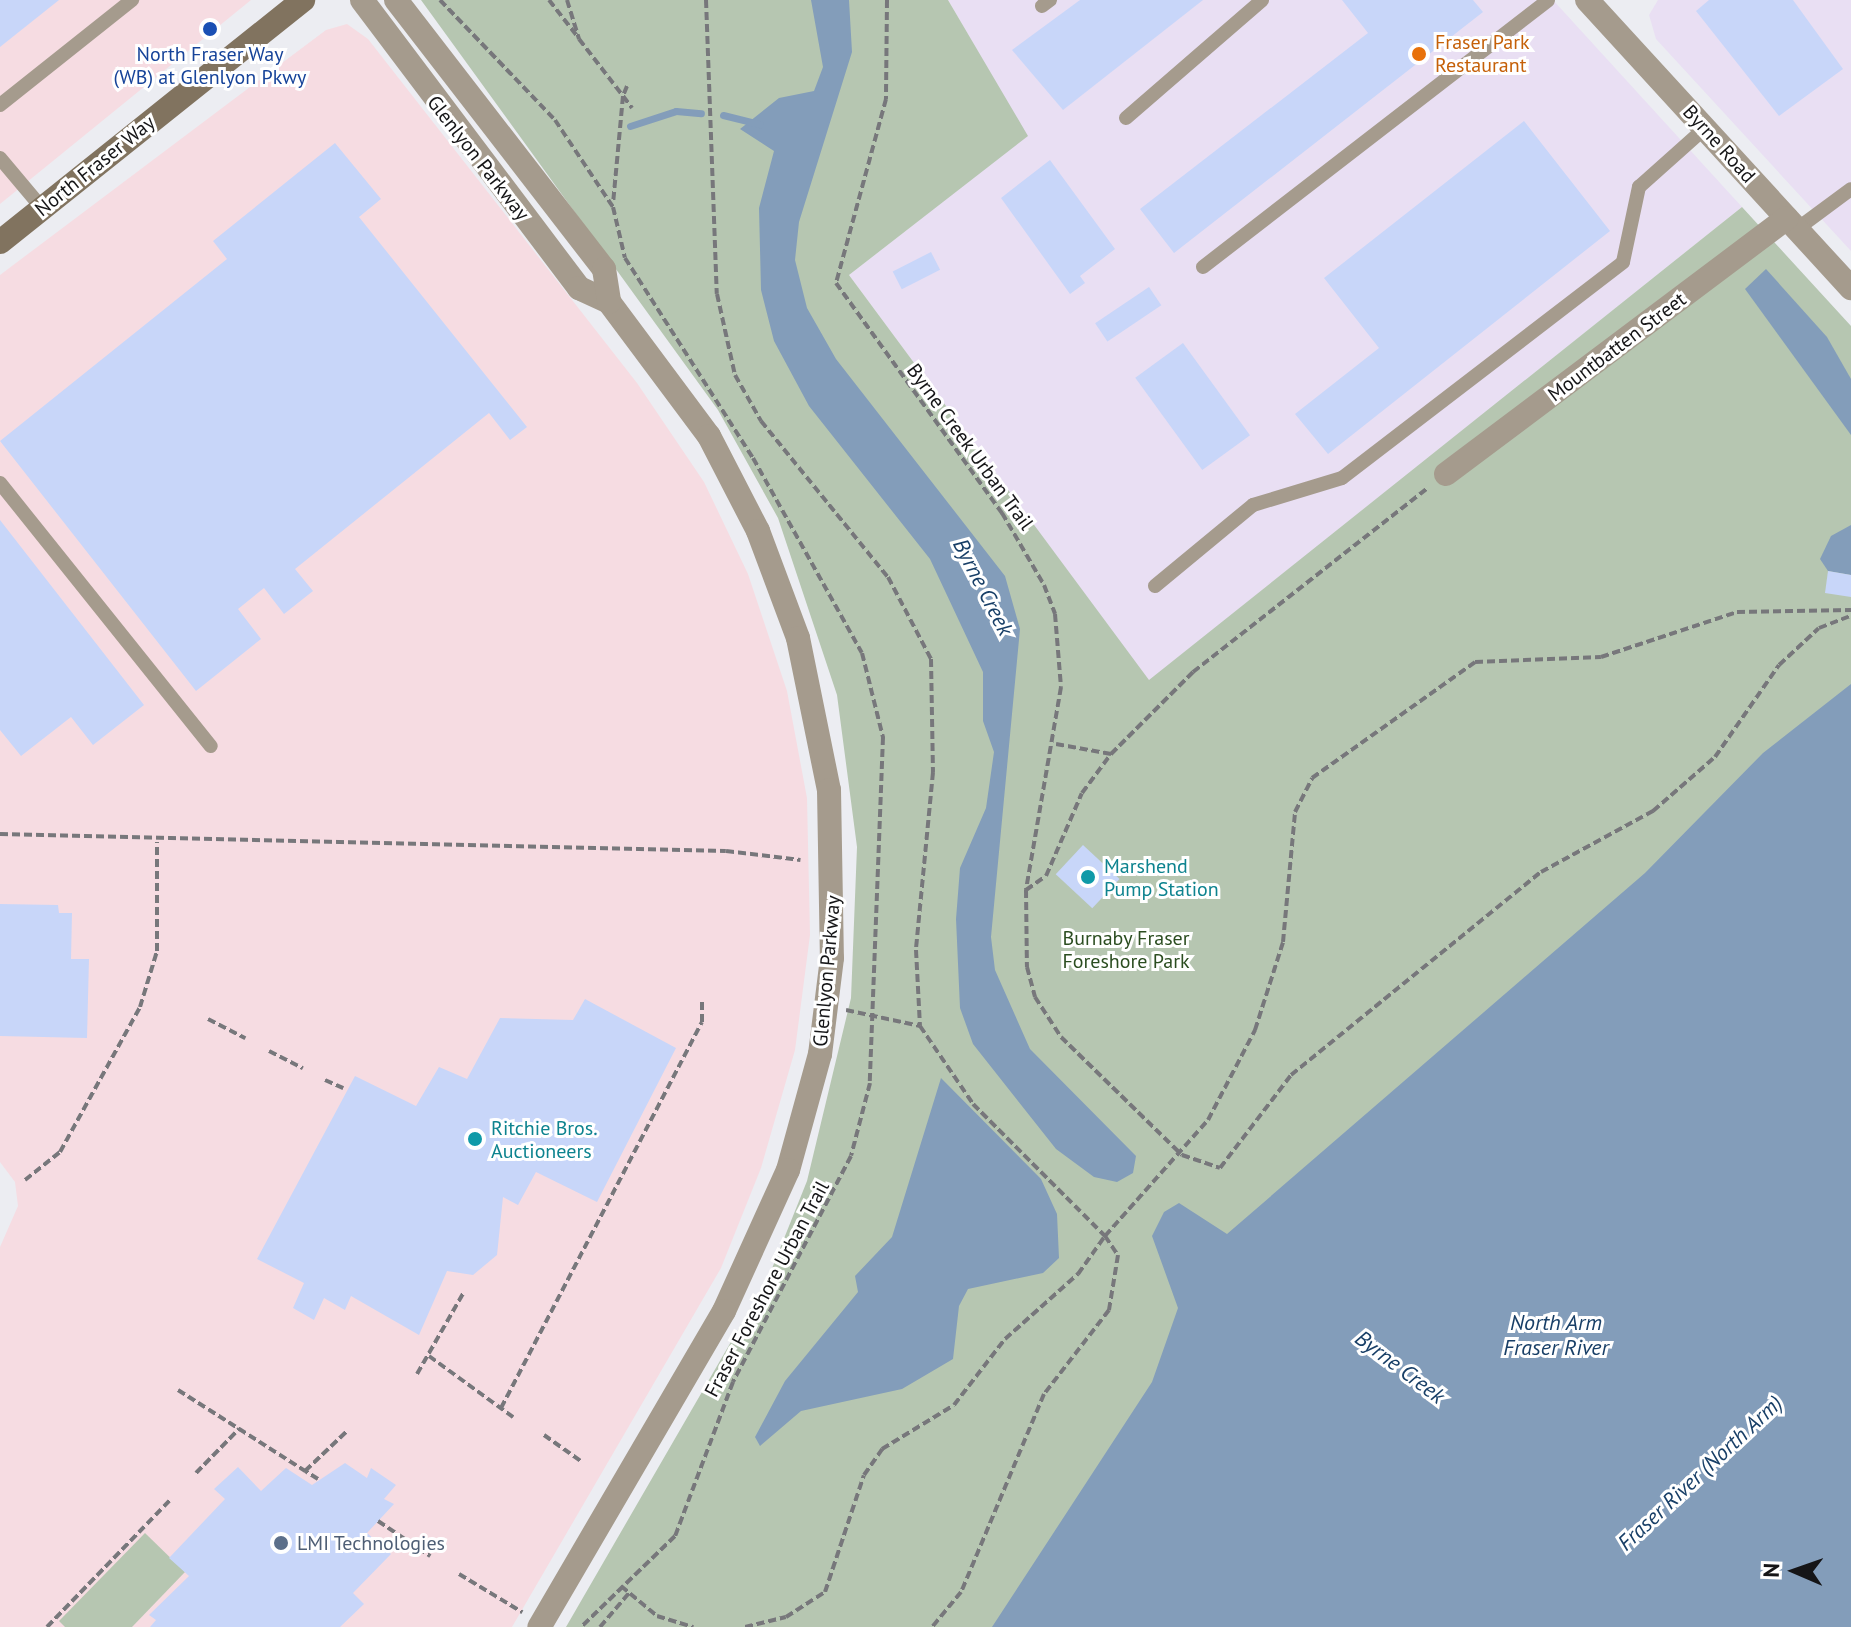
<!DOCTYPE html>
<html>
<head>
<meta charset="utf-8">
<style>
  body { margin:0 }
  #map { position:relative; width:1851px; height:1627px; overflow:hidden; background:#ecedf2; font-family:"PT Sans",sans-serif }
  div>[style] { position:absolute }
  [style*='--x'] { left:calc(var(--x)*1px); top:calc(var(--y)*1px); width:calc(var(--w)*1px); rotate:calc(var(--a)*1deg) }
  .commercial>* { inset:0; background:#f6dce2 }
  .industrial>* { inset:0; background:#e9dff3 }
  .green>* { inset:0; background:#b6c6b1 }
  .water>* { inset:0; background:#839dba }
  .stream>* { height:7px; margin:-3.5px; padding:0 3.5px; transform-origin:3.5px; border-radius:3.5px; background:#839dba }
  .building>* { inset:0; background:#c8d6f9; transform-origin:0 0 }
  .path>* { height:4px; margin-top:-2px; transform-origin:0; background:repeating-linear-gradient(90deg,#77777b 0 8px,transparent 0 12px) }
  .lane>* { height:14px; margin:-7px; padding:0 7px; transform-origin:7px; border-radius:7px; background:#a59b8d }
  .street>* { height:24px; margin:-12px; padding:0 12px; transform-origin:12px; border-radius:12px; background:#a59b8d }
  .secondary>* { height:24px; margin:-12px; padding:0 12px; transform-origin:12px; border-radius:12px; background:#81735f }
  .dots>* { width:22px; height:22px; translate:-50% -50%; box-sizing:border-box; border:4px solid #fff; border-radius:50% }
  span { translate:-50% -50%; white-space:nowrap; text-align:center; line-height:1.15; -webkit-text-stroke:6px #fff; paint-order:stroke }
  .food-label { font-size:20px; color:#c56008 }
  .left { translate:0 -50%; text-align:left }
  .transit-label { font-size:20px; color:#164399 }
  .street-label { font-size:20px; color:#151517 }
  .culture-label { font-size:20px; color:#0d838f }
  .park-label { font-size:20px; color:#2b4d20 }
  .service-label { font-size:20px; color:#4e5e75 }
  .water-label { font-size:22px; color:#183f67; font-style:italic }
  .north { position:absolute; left:1755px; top:1531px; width:80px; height:80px; -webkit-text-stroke:6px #fff; paint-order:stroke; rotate:272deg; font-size:22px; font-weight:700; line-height:32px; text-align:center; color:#151517 }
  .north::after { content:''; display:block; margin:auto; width:28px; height:36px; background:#151517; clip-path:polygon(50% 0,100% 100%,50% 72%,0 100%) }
</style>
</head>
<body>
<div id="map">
  <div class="commercial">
    <i style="clip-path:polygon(0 0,251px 0,0 204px)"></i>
    <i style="clip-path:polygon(347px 24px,368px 39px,637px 383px,704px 482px,748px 574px,787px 691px,807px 798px,810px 935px,795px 1050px,761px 1168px,721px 1268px,512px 1627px,0 1627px,0 1247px,18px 1206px,15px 1182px,0 1162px,0 275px,326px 30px)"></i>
  </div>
  <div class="industrial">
    <i style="clip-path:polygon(948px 0,1553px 0,1742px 207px,1149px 681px,849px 275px,1027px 136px)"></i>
    <i style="clip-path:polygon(1658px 0,1851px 0,1851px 251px,1656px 39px,1649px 15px)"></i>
  </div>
  <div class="green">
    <i style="clip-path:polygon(421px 0,948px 0,1028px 136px,849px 275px,1149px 680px,1742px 207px,1851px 326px,1851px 754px,1234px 1294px,1079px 1627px,566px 1627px,769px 1276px,807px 1181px,851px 998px,857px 847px,837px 695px,778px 518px,718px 410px)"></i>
    <i style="clip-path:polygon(145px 1533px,185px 1572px,132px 1627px,65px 1627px,59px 1621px)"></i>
  </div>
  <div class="water">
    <i style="clip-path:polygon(811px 0,849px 0,852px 52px,799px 222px,795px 260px,807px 308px,836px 359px,1005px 576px,1020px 629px,991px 937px,995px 970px,1030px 1049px,1136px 1156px,1133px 1173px,1117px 1182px,1094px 1177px,1056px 1149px,973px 1044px,960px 1008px,956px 919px,960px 868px,986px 808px,994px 752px,983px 721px,983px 672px,930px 559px,809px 406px,774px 341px,761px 290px,759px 208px,774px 151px,740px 129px,779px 98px,814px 91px,823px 67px)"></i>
    <i style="clip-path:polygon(1766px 269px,1827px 337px,1851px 379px,1851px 435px,1745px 289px)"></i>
    <i style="clip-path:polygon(1851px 525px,1851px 575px,1828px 571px,1820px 559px,1831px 536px)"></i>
    <i style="clip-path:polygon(1851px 684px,1851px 1627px,992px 1627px,1152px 1382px,1178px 1308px,1152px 1236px,1164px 1212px,1179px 1203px,1227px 1234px,1645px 873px,1763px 753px)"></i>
    <i style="clip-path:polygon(941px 1078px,1041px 1179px,1057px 1214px,1059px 1258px,1043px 1273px,968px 1289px,959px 1306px,953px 1359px,902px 1389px,801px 1411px,760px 1446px,755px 1437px,785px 1381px,858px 1292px,855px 1276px,892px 1237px)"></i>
  </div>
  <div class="stream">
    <i style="--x:723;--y:115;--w:38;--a:14"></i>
    <i style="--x:630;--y:126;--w:48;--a:-18.1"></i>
    <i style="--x:676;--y:111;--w:25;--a:5"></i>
  </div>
  <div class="building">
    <i style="clip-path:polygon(0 0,59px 0,0 47px)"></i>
    <i style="clip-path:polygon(1080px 0,1203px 0,1063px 110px,1012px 50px)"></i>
    <i style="clip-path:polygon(1342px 0,1473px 0,1483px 12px,1174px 253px,1140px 209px,1368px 33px)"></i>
    <i style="clip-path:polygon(1709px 0,1793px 0,1843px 69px,1779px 116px,1696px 11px)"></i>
    <i style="clip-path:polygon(1524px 121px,1610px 231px,1328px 454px,1295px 414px,1379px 348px,1324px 278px)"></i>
    <i style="clip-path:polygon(335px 143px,381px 199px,359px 217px,527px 427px,510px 440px,489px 413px,295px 569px,313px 591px,284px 614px,264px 588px,238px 609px,261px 639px,196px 691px,0 441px,227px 259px,213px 241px)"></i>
    <i style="clip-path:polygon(1050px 160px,1115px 249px,1080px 276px,1085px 283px,1070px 294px,1001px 198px)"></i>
    <i style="left:931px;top:252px;width:20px;height:43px;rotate:63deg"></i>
    <i style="left:1149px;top:287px;width:22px;height:65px;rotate:56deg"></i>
    <i style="left:1183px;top:343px;width:114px;height:59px;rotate:54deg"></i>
    <i style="clip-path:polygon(0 520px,144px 705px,93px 745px,71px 717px,21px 756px,0 730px)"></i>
    <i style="clip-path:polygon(1828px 571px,1851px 575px,1851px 597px,1825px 593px)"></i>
    <i style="left:1083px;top:845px;width:50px;height:40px;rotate:43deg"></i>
    <i style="clip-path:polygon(0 904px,58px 905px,59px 913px,72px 913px,71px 959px,89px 959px,87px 1038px,0 1036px)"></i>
    <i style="clip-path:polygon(585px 999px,676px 1048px,597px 1202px,536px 1172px,518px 1205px,503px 1197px,497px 1255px,473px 1275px,447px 1271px,419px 1335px,351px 1296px,345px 1310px,324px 1298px,314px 1320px,293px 1308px,304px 1283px,257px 1259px,355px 1076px,416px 1106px,439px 1067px,467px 1079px,500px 1018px,573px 1020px)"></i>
    <i style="clip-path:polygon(345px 1463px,367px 1478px,371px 1468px,396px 1485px,384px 1499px,394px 1504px,367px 1533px,391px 1554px,353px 1593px,364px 1604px,340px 1627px,150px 1627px,156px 1620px,149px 1615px,189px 1576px,169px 1558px,225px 1499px,214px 1489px,238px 1467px,261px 1491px,286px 1468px,312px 1485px)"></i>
  </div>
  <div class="path">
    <i style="--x:440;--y:0;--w:166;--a:46.2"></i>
    <i style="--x:555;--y:120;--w:105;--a:56.3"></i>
    <i style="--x:613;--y:207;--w:52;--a:76.8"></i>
    <i style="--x:625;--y:258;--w:237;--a:57.4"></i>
    <i style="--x:753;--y:458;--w:223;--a:60.8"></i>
    <i style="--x:862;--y:653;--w:87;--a:76"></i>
    <i style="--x:883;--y:737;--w:346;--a:92.2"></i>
    <i style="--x:870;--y:1083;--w:75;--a:104.6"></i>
    <i style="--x:851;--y:1156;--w:255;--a:117.6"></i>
    <i style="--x:733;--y:1382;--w:165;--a:110.6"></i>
    <i style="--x:675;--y:1536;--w:131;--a:135.9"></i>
    <i style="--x:549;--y:0;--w:46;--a:52.1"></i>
    <i style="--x:567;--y:0;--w:41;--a:72.9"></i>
    <i style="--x:579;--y:39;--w:72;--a:52.3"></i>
    <i style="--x:623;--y:96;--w:107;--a:95.3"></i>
    <i style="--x:706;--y:0;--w:294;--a:87.9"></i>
    <i style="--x:717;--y:294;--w:83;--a:77.5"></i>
    <i style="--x:735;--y:375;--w:53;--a:60.5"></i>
    <i style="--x:761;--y:421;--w:201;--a:50.9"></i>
    <i style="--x:888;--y:577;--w:93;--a:62.3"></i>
    <i style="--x:931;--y:659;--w:113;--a:89"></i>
    <i style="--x:933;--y:772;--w:179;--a:95.5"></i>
    <i style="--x:916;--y:950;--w:76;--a:87"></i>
    <i style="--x:887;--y:0;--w:99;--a:90.6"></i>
    <i style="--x:886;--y:99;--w:191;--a:105.2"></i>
    <i style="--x:836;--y:283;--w:284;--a:54.2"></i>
    <i style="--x:1002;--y:513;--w:83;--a:59.7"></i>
    <i style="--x:1044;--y:585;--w:31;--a:69"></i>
    <i style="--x:1055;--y:614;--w:73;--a:85.3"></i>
    <i style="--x:1061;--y:687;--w:206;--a:99.8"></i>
    <i style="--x:1026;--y:890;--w:77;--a:89.3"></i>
    <i style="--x:1027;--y:967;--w:31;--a:75"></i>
    <i style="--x:1035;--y:997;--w:48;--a:57"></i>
    <i style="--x:1061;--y:1037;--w:169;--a:44.3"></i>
    <i style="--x:1182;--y:1155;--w:40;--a:18.9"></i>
    <i style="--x:1220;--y:1168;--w:117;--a:-52.6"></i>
    <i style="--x:1291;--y:1075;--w:322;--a:-39.1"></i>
    <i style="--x:1541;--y:872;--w:128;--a:-28.6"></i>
    <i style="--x:1653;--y:811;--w:82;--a:-41.1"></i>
    <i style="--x:1715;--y:757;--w:112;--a:-55.2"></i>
    <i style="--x:1779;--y:665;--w:54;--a:-42.8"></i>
    <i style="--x:1819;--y:628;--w:34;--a:-21"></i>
    <i style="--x:627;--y:86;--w:11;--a:112"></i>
    <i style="--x:623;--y:96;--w:15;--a:53"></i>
    <i style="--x:1056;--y:744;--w:56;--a:10.3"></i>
    <i style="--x:0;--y:834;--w:726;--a:1.34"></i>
    <i style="--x:726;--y:851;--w:75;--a:6.9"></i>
    <i style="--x:1026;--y:890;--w:24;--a:-35"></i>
    <i style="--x:1046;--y:876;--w:90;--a:-66.6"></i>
    <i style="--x:1082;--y:793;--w:49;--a:-53.4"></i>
    <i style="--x:1111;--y:754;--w:116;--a:-45"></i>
    <i style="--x:1193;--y:672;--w:298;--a:-38.1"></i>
    <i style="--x:846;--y:1010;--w:76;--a:12.2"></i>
    <i style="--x:920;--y:1026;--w:94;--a:55.8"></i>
    <i style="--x:973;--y:1104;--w:187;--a:45"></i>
    <i style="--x:1105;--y:1236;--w:155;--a:-48.4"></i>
    <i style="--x:1208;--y:1120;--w:102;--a:-62.4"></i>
    <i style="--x:1255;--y:1030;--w:92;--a:-72.3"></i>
    <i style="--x:1283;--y:942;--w:131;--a:-84.7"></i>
    <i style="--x:1295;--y:812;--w:38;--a:-63"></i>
    <i style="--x:1312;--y:778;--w:200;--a:-35.4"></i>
    <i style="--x:1475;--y:662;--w:126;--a:-2.3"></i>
    <i style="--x:1601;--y:657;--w:143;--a:-18.3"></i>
    <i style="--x:1737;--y:612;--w:114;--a:-1"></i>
    <i style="--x:208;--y:1019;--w:42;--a:27.2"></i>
    <i style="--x:269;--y:1051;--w:38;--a:27"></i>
    <i style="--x:325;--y:1080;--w:20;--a:24"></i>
    <i style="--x:25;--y:1180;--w:45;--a:-38.7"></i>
    <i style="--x:60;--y:1152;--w:166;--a:-61.1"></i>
    <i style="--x:140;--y:1007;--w:59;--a:-73.1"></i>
    <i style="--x:157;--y:951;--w:109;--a:-90"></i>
    <i style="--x:429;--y:1356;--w:104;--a:36"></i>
    <i style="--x:417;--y:1374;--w:95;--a:-60.2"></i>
    <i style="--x:178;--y:1390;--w:151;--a:32.5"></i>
    <i style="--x:501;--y:1408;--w:435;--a:-62.5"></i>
    <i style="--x:702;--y:1022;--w:20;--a:-90"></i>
    <i style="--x:544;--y:1435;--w:47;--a:35.4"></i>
    <i style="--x:196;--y:1473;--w:62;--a:-45.7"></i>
    <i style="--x:318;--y:1479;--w:15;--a:-148"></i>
    <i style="--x:305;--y:1471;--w:57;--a:-43.6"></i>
    <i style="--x:378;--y:1521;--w:63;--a:33.9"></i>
    <i style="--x:459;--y:1574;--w:74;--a:31.1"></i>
    <i style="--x:621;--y:1586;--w:47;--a:39.8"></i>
    <i style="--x:657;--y:1616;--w:38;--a:17"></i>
    <i style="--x:47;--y:1627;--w:177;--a:-45.9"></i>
    <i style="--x:600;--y:1627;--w:45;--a:-49.5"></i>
    <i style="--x:745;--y:1627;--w:42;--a:-13.7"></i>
    <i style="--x:786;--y:1617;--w:46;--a:-32.7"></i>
    <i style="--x:825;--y:1592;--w:123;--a:-71.6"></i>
    <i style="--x:864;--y:1475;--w:32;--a:-55"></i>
    <i style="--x:882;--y:1449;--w:84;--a:-31.4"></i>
    <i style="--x:954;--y:1405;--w:83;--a:-52.3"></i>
    <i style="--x:1005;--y:1339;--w:98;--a:-41.7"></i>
    <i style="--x:1078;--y:1274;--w:47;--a:-54.6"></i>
    <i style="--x:1105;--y:1236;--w:23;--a:56"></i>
    <i style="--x:1118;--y:1255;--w:56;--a:99.3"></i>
    <i style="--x:1109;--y:1310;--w:106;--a:127.7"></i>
    <i style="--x:1044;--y:1394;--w:215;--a:112.7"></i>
    <i style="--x:961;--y:1592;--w:45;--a:129.6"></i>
  </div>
  <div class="lane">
    <i style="--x:1042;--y:6;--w:10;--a:-37"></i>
    <i style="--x:0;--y:105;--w:169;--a:-38.5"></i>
    <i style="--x:1126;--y:118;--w:180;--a:-40.9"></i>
    <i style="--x:0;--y:158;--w:65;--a:50"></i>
    <i style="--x:1797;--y:229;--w:67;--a:-36.5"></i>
    <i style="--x:1203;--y:267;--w:436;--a:-37.7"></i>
    <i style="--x:0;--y:483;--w:337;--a:51.3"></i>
    <i style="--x:1155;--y:586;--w:127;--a:-39.6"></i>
    <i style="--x:1253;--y:505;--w:93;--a:-16.9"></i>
    <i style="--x:1342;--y:478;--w:354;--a:-37.5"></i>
    <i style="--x:1623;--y:262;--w:77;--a:-78"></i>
    <i style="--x:1639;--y:187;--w:89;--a:-41.8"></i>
  </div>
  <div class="street">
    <i style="--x:362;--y:0;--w:361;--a:53"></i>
    <i style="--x:579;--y:288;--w:33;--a:25"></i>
    <i style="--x:609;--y:302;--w:167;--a:53.3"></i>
    <i style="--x:709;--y:436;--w:107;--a:62.7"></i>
    <i style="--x:758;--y:531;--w:114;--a:69.5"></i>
    <i style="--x:798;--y:638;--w:155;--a:78.5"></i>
    <i style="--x:829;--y:790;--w:168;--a:89"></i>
    <i style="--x:832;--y:958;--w:97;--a:97.1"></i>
    <i style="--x:820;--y:1054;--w:120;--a:105.4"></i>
    <i style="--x:788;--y:1170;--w:155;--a:114.4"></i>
    <i style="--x:724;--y:1311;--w:366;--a:120.3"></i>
    <i style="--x:396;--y:0;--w:340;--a:52.3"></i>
    <i style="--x:604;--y:269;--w:33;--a:81"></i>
    <i style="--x:1587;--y:0;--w:391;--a:47.5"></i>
    <i style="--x:1446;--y:474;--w:426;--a:-36.9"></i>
  </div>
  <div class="secondary">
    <i style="--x:0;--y:242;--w:388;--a:-38.6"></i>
  </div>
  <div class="dots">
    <i style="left:210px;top:29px;background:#1a4fb4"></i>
    <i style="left:1419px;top:54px;background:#e8710a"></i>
    <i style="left:1088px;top:877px;background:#0f9aa8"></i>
    <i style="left:475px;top:1139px;background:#0f9aa8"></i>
    <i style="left:281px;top:1543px;background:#5c6f8a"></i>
  </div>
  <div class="food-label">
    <span class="left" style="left:1435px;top:54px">Fraser Park<br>Restaurant</span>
  </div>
  <div class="transit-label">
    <span style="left:210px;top:66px">North Fraser Way<br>(WB) at Glenlyon Pkwy</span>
  </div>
  <div class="street-label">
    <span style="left:1719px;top:144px;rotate:48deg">Byrne Road</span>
    <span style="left:478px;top:158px;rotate:52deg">Glenlyon Parkway</span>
    <span style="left:95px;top:166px;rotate:-39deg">North Fraser Way</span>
    <span style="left:1617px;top:347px;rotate:-37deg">Mountbatten Street</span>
    <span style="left:970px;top:447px;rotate:54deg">Byrne Creek Urban Trail</span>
    <span style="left:827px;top:971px;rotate:-85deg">Glenlyon Parkway</span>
    <span style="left:767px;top:1289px;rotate:-62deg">Fraser Foreshore Urban Trail</span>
  </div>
  <div class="culture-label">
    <span class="left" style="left:1104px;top:878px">Marshend<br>Pump Station</span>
    <span class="left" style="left:491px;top:1140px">Ritchie Bros.<br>Auctioneers</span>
  </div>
  <div class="park-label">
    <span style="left:1126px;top:950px">Burnaby Fraser<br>Foreshore Park</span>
  </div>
  <div class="service-label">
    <span class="left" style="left:297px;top:1543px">LMI Technologies</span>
  </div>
  <div class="water-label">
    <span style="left:983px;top:587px;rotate:63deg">Byrne Creek</span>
    <span style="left:1556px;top:1335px">North Arm<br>Fraser River</span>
    <span style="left:1400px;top:1367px;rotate:37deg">Byrne Creek</span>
    <span style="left:1700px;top:1473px;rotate:-43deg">Fraser River (North Arm)</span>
  </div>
  <div class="north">N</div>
</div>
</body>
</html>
